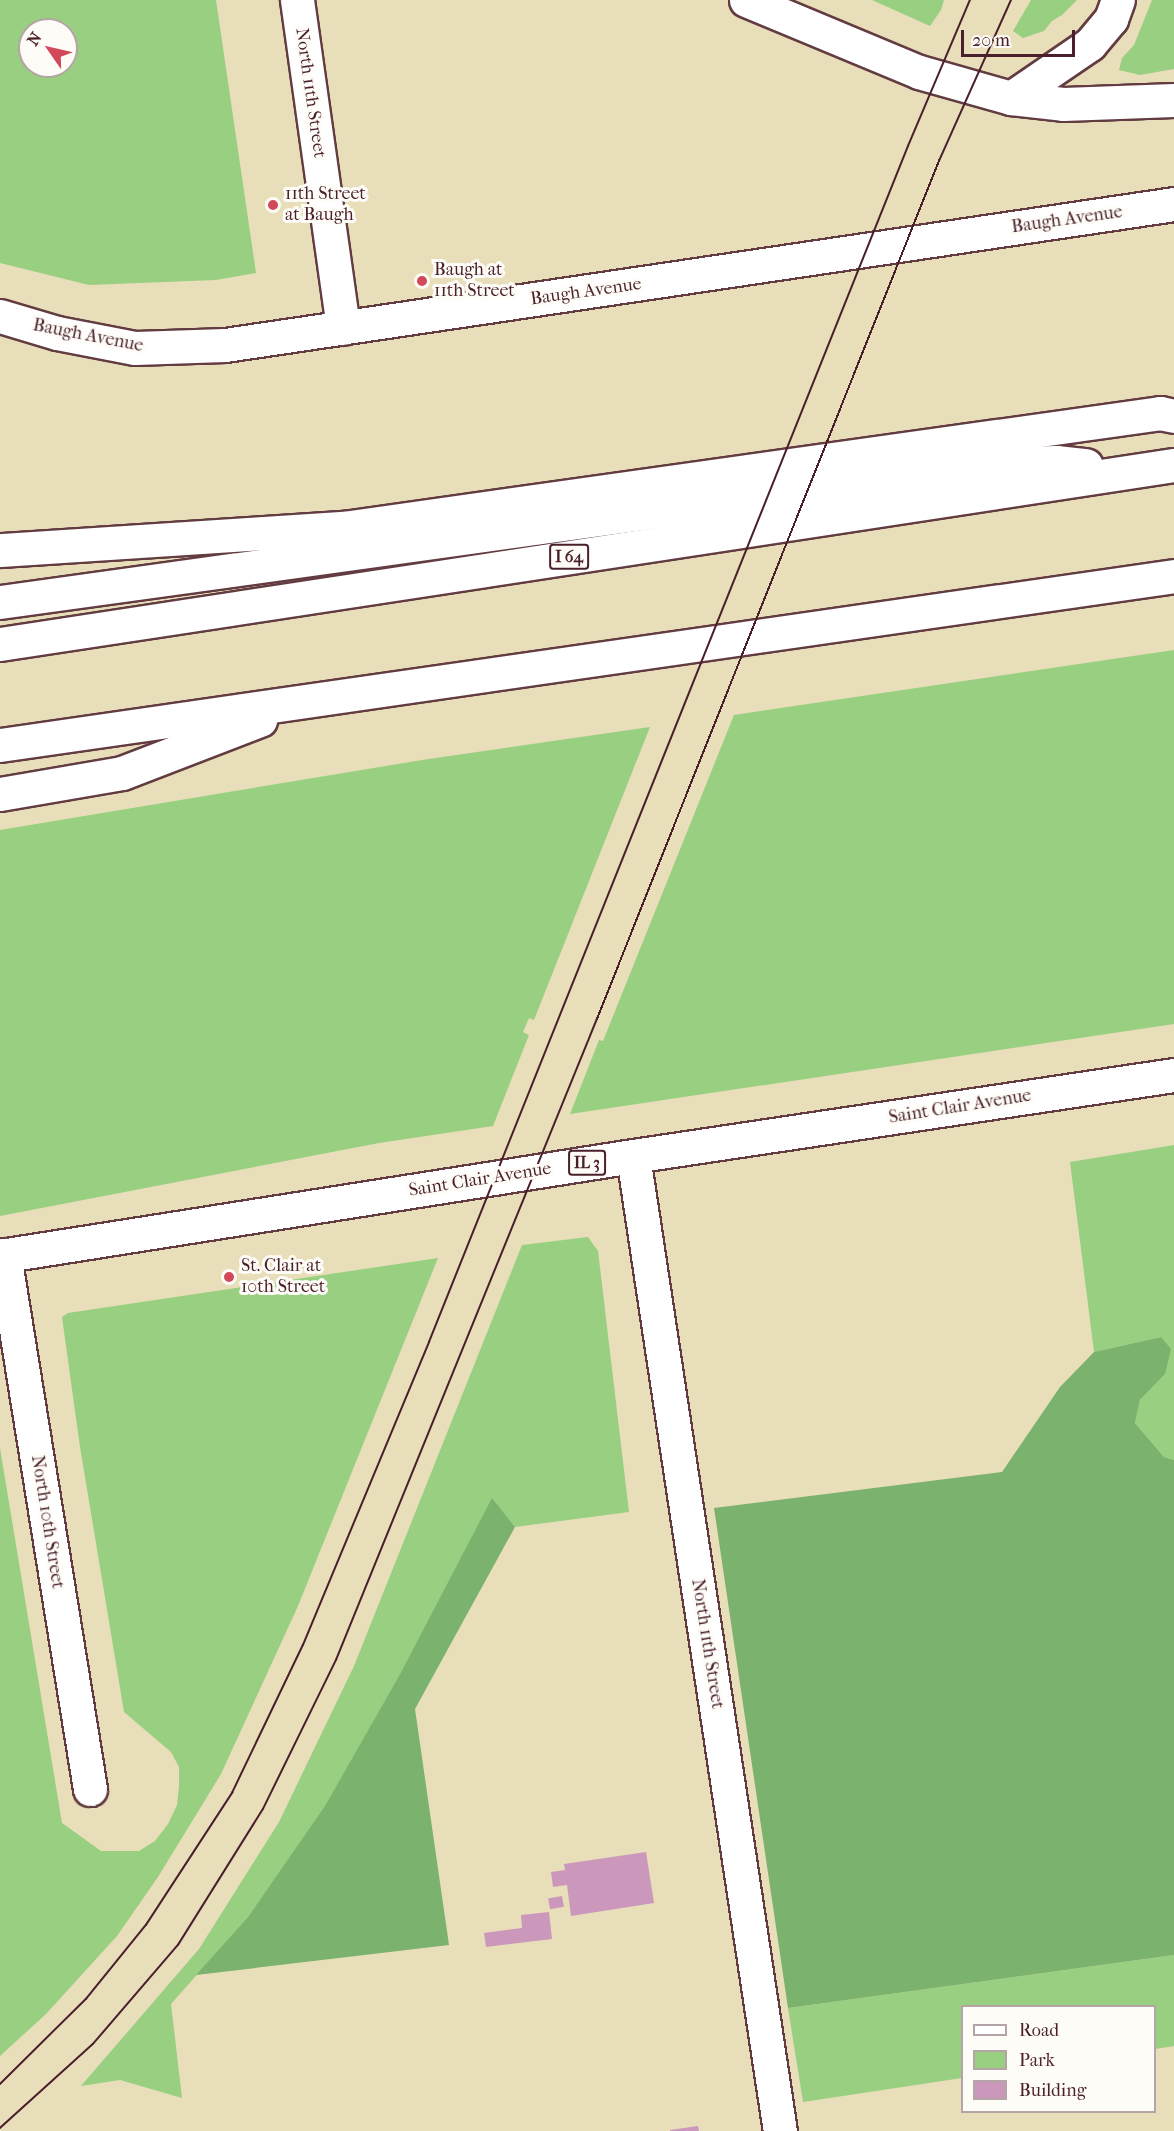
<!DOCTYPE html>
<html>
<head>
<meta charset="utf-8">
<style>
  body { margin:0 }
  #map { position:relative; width:1174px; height:2131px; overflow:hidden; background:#e8deba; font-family:"IM FELL French Canon",serif }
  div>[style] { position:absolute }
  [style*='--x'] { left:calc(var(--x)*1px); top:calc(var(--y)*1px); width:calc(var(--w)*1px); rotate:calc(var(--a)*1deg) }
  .green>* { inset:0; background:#99cf80 }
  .forest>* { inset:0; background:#7ab26e }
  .building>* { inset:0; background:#cb98bb; transform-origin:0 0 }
  .roads { filter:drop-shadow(2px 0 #623c40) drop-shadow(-2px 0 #623c40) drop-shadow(0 2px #623c40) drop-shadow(0 -2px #623c40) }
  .minor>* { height:33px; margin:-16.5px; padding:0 16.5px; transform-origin:16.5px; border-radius:16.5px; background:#fff }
  .major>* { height:33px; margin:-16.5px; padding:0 16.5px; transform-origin:16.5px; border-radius:16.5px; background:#fff }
  .highway>* { height:33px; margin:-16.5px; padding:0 16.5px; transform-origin:16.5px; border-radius:16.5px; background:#fff }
  .tram>* { height:1.5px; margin:-0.75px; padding:0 0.75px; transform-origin:0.75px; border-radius:0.75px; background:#4a1f2b }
  .dots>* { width:16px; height:16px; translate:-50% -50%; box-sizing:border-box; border:3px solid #fdfcf7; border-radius:50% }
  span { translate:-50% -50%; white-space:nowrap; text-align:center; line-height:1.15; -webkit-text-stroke:6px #fdfcf7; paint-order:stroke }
  .shield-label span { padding:2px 4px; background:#fdfcf7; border:2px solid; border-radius:4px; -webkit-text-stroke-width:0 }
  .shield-label { font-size:16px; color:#4a1f2b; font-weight:700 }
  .street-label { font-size:18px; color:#4a1f2b }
  .poi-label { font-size:18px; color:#4a1f2b }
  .left { translate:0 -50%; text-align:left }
  .legend { position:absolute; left:961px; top:2005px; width:195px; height:108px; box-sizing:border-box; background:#fdfcf7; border:2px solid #b5a4a5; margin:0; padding:8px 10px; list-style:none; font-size:18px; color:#4a1f2b }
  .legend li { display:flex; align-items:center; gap:12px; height:30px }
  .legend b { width:30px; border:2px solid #b5a4a5 }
  .north { position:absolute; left:18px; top:18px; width:60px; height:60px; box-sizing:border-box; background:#fdfcf7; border:2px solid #b5a4a5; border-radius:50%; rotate:304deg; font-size:16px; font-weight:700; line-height:24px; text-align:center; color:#4a1f2b }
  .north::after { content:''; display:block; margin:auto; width:21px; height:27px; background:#d1495b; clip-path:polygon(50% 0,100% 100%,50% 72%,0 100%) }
  .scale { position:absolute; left:961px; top:30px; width:114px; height:27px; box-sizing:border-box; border:3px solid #4a1f2b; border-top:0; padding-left:8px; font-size:18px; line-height:21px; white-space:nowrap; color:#4a1f2b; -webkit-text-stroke:4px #fdfcf7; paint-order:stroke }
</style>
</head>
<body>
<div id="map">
  <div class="green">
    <i style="clip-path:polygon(evenodd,0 0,216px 0,256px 273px,216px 280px,89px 285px,0 263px,0 0,30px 30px,66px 30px,66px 66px,30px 66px,30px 30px)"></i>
    <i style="clip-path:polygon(872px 0,944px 0,941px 10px,930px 26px)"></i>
    <i style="clip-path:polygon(1031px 0,1077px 0,1062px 15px,1052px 21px,1044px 31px,1023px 38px,1013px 31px)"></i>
    <i style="clip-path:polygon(1152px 0,1174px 0,1174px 69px,1140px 75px,1119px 70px,1122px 58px,1134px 45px)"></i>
    <i style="clip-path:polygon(1174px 650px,1174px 1024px,570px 1114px,599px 1040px,603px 1041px,734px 715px)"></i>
    <i style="clip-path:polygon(650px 727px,534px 1020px,529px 1018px,523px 1032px,529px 1035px,493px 1126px,379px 1143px,0 1216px,0 830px,422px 760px)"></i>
    <i style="clip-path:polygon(1174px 1145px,1174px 1460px,1164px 1457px,1135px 1423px,1140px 1400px,1165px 1374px,1161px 1337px,1094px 1352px,1070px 1162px)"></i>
    <i style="clip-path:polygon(588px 1237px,598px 1251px,629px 1512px,515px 1527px,492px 1499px,400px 1674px,325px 1807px,248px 1917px,171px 2004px,182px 2098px,120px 2080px,81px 2086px,199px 1949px,279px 1822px,354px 1666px,522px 1245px)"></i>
    <i style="clip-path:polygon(438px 1258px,298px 1606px,221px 1774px,158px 1877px,117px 1936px,46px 2014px,0 2056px,0 1448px,62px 1823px,101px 1851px,139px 1851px,155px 1841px,168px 1824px,177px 1805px,179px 1787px,179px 1767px,171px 1752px,124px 1712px,80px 1447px,62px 1317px,68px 1313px)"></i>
    <i style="clip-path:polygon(1174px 1955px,1174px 2046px,1155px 2049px,1154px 2006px,962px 2006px,962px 2078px,803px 2102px,788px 2008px)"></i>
  </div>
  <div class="forest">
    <i style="clip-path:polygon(1161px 1337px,1171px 1349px,1165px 1374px,1140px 1400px,1135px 1423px,1164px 1457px,1174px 1460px,1174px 1955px,788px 2008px,714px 1508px,1002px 1472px,1060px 1387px,1094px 1352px)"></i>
    <i style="clip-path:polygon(492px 1498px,515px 1527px,415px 1709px,449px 1945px,196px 1975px,248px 1917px,325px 1806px,400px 1674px)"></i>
  </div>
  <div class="building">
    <i style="clip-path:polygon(646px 1852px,654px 1903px,571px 1916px,567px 1885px,553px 1887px,551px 1872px,565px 1870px,564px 1864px)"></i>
    <i style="left:562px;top:1896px;width:11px;height:14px;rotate:80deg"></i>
    <i style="clip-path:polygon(549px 1912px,552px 1939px,486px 1947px,484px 1933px,522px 1928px,521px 1915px)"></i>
    <i style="clip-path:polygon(698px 2126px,699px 2131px,670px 2131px,670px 2130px)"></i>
  </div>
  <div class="roads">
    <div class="minor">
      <i style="--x:297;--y:0;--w:331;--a:82"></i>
      <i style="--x:746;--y:0;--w:187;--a:22.6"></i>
      <i style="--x:919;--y:72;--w:96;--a:15.8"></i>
      <i style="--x:1011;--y:98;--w:52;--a:6.6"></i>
      <i style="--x:1063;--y:104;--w:111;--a:-2.1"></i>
      <i style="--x:1011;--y:98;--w:96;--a:-34.4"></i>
      <i style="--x:1090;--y:44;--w:33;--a:-50"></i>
      <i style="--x:1111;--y:19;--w:20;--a:-70"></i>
      <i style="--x:633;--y:1156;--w:986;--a:81.43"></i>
      <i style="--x:4;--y:1255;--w:541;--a:80.85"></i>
    </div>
    <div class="major">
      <i style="--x:0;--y:316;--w:59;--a:16.6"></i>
      <i style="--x:57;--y:333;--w:79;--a:10.9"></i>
      <i style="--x:135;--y:348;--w:90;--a:-1.9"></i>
      <i style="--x:225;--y:345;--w:959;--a:-8.45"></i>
      <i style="--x:0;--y:1256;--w:641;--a:-8.98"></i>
      <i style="--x:633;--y:1156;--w:547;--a:-8.52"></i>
    </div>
    <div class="highway">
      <i style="--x:0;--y:550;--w:344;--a:-3.7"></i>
      <i style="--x:343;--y:528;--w:825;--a:-8.01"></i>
      <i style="--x:1160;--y:413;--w:14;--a:12"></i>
      <i style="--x:0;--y:602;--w:1007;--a:-7.88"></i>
      <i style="--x:997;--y:464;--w:59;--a:-1.9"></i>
      <i style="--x:1056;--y:462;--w:30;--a:6"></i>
      <i style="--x:0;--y:644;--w:1188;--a:-8.67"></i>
      <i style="--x:0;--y:745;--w:1186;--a:-8.19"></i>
      <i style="--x:0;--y:794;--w:124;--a:-9.8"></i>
      <i style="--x:122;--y:773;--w:148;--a:-21"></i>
    </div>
  </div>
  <div class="tram">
    <i style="--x:0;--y:2084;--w:121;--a:-44.7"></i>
    <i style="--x:86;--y:1999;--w:95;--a:-51"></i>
    <i style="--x:146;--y:1925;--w:158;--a:-56.9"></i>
    <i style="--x:232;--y:1793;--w:164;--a:-64.4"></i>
    <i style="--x:303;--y:1645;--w:328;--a:-67.4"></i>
    <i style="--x:429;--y:1342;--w:1288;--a:-68.17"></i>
    <i style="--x:908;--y:146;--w:159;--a:-67"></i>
    <i style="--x:0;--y:2128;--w:125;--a:-42.1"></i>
    <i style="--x:93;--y:2044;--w:130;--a:-49.4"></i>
    <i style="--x:178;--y:1945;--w:160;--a:-58"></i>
    <i style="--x:263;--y:1809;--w:166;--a:-63.9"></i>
    <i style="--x:336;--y:1660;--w:692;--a:-67.85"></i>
    <i style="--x:597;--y:1019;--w:924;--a:-68.27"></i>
    <i style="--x:939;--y:161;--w:176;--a:-65.9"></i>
  </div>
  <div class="dots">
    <i style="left:273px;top:205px;background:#d1495b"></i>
    <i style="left:422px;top:281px;background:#d1495b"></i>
    <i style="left:229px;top:1277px;background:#d1495b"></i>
  </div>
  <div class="shield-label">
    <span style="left:569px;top:557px">I 64</span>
    <span style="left:587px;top:1163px">IL 3</span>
  </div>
  <div class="street-label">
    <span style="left:310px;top:93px;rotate:82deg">North 11th Street</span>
    <span style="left:1067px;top:220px;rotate:-8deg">Baugh Avenue</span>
    <span style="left:586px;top:292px;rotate:-8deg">Baugh Avenue</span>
    <span style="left:88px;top:336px;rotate:11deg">Baugh Avenue</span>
    <span style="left:960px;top:1107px;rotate:-9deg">Saint Clair Avenue</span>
    <span style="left:480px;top:1180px;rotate:-9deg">Saint Clair Avenue</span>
    <span style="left:47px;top:1522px;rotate:81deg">North 10th Street</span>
    <span style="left:707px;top:1644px;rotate:81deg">North 11th Street</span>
  </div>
  <div class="poi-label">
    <span class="left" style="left:285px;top:205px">11th Street<br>at Baugh</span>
    <span class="left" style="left:434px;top:281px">Baugh at<br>11th Street</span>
    <span class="left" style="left:241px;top:1277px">St. Clair at<br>10th Street</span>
  </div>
  <ul class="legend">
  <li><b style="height:8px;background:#fff"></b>Road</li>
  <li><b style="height:16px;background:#99cf80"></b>Park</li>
  <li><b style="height:16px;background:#cb98bb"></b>Building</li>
  </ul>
  <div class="north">N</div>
  <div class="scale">20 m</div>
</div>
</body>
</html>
